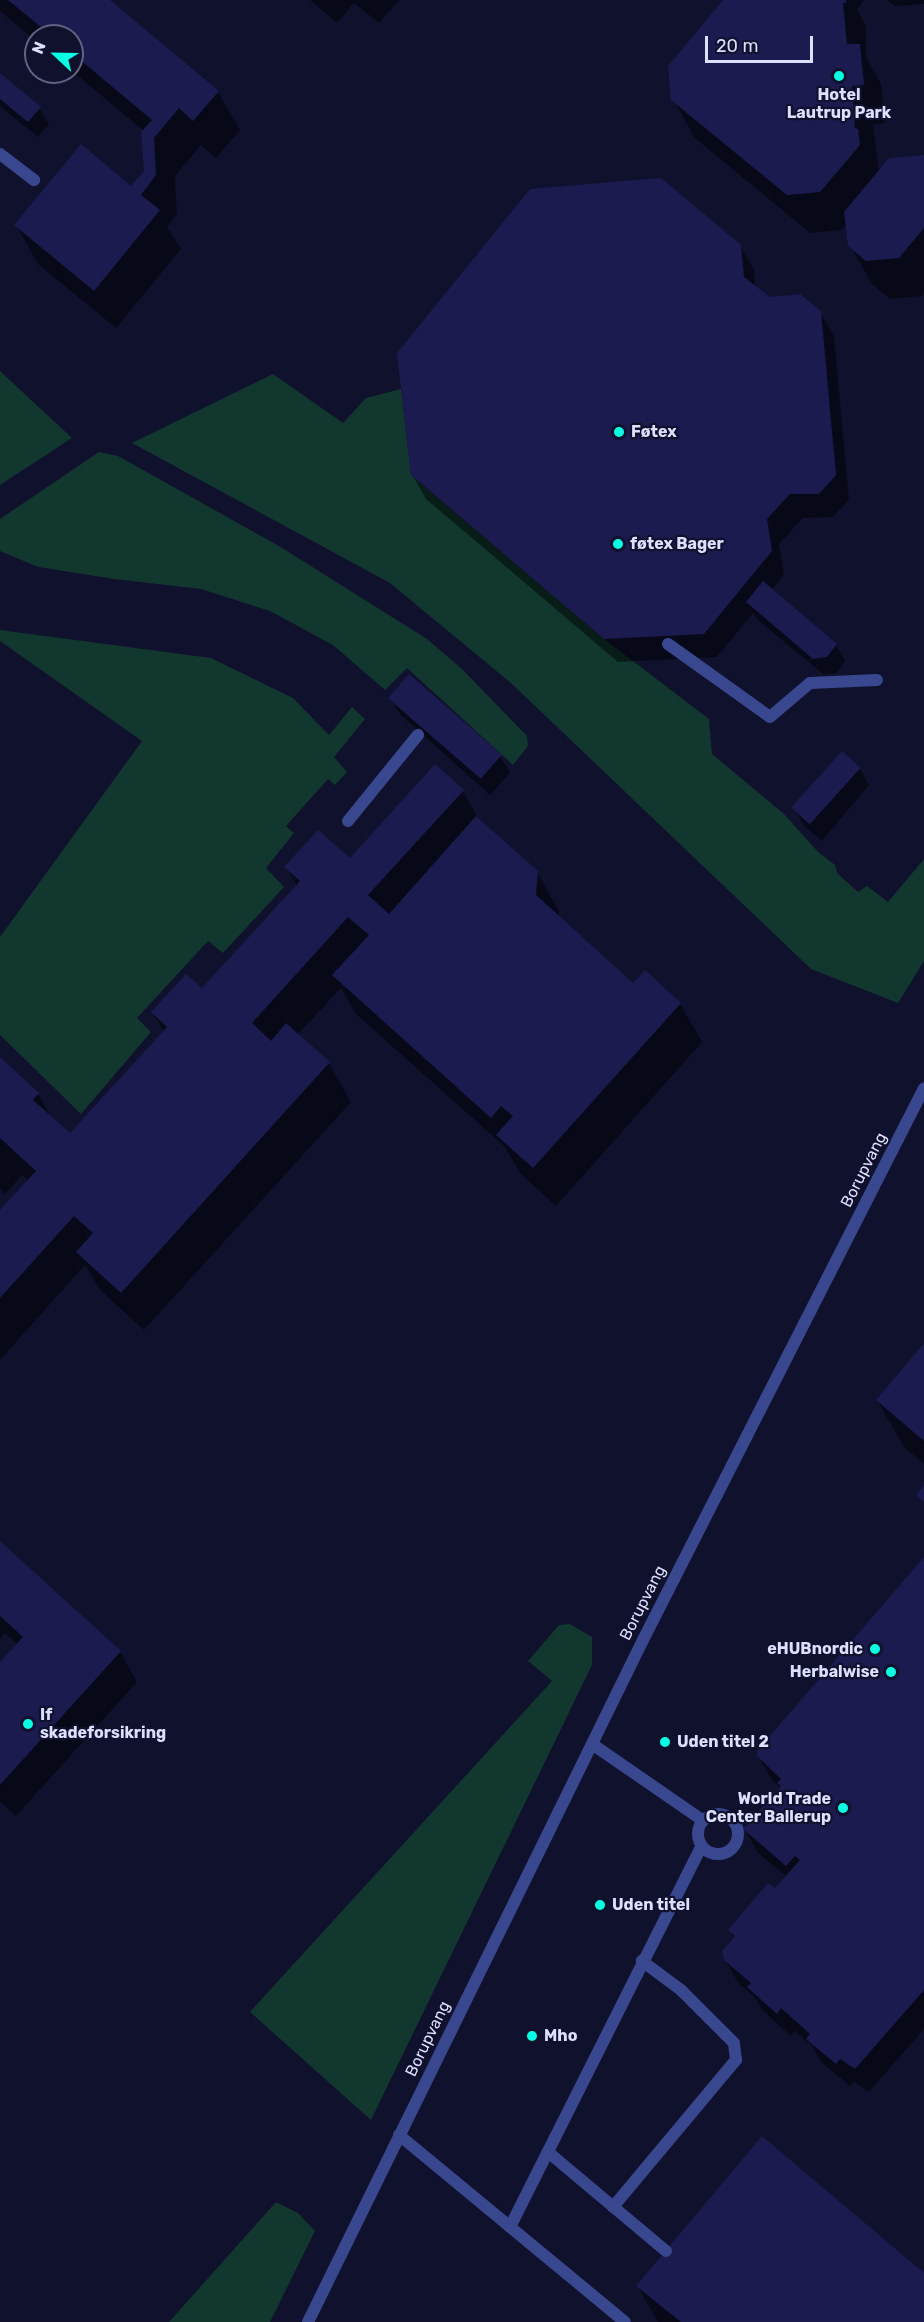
<!DOCTYPE html>
<html>
<head>
<meta charset="utf-8">
<style>
  body { margin:0 }
  #map { position:relative; width:924px; height:2322px; overflow:hidden; background:#10112d; font-family:Rubik,sans-serif }
  div>[style] { position:absolute }
  [style*='--x'] { left:calc(var(--x)*1px); top:calc(var(--y)*1px); width:calc(var(--w)*1px); rotate:calc(var(--a)*1deg) }
  .green>* { inset:0; background:#12372e }
  .shadow>* { inset:0; background:#0007 }
  .building>* { inset:0; background:#1b1b4f; transform-origin:0 0 }
  .lane>* { height:12px; margin:-6px; padding:0 6px; transform-origin:6px; border-radius:6px; background:#38478e }
  .lane>.ring { margin:-6px; padding:0; box-sizing:content-box; background:none; border:12px solid #38478e; border-radius:50% }
  .street>* { height:12px; margin:-6px; padding:0 6px; transform-origin:6px; border-radius:6px; background:#38478e }
  .dots>* { width:16px; height:16px; translate:-50% -50%; box-sizing:border-box; border:3px solid #10112d; border-radius:50% }
  span { translate:-50% -50%; white-space:nowrap; text-align:center; line-height:1.15; -webkit-text-stroke:4.5px #10112d; paint-order:stroke }
  .poi-label { font-size:16px; color:#dcdfff; font-weight:700 }
  .left { translate:0 -50%; text-align:left }
  .right { translate:-100% -50%; text-align:right }
  .street-label { font-size:16px; color:#dcdfff }
  .north { position:absolute; left:24px; top:24px; width:60px; height:60px; box-sizing:border-box; background:#10112d; border:2px solid #626381; border-radius:50%; rotate:292deg; font-size:16px; font-weight:700; line-height:24px; text-align:center; color:#dcdfff }
  .north::after { content:''; display:block; margin:auto; width:21px; height:27px; background:#08ffe3; clip-path:polygon(50% 0,100% 100%,50% 72%,0 100%) }
  .scale { position:absolute; left:705px; top:36px; width:108px; height:27px; box-sizing:border-box; border:3px solid #dcdfff; border-top:0; padding-left:8px; font-size:18px; line-height:21px; white-space:nowrap; color:#dcdfff; -webkit-text-stroke:4px #10112d; paint-order:stroke }
</style>
</head>
<body>
<div id="map">
  <div class="green">
    <i style="clip-path:polygon(0 371px,72px 438px,0 485px)"></i>
    <i style="clip-path:polygon(273px 374px,343px 423px,366px 398px,401px 389px,411px 475px,604px 639px,709px 719px,712px 754px,784px 814px,818px 852px,835px 865px,837px 873px,858px 892px,867px 886px,888px 902px,924px 859px,924px 961px,898px 1003px,811px 969px,512px 684px,390px 583px,132px 443px)"></i>
    <i style="clip-path:polygon(99px 452px,118px 456px,279px 546px,427px 639px,463px 670px,527px 736px,528px 746px,513px 765px,407px 668px,385px 690px,333px 645px,270px 611px,201px 589px,114px 579px,38px 567px,0 551px,0 519px)"></i>
    <i style="clip-path:polygon(0 630px,211px 658px,293px 698px,329px 735px,352px 707px,365px 719px,334px 757px,347px 772px,335px 785px,328px 779px,286px 826px,294px 833px,266px 868px,284px 887px,223px 953px,208px 941px,137px 1018px,151px 1032px,81px 1114px,0 1035px,0 937px,142px 741px,0 641px)"></i>
    <i style="clip-path:polygon(570px 1624px,592px 1637px,592px 1665px,371px 2120px,250px 2012px,552px 1681px,528px 1661px,559px 1625px)"></i>
    <i style="clip-path:polygon(276px 2202px,298px 2213px,315px 2231px,270px 2322px,169px 2322px)"></i>
  </div>
  <div class="shadow">
    <i style="clip-path:polygon(0 0,108px 0,218px 92px,240px 130px,216px 158px,201px 145px,175px 176px,177px 214px,167px 227px,181px 249px,116px 328px,38px 264px,16px 225px,131px 188px,145px 172px,144px 131px,72px 71px,72px 36px,36px 36px,36px 41px,0 11px)"></i>
    <i style="clip-path:polygon(310px 0,399px 0,379px 23px,354px 3px,337px 23px)"></i>
    <i style="clip-path:polygon(725px 0,864px 0,857px 10px,866px 26px,866px 57px,881px 84px,885px 123px,873px 124px,879px 172px,924px 157px,924px 293px,921px 296px,890px 299px,872px 284px,850px 245px,847px 224px,842px 230px,810px 233px,695px 138px,673px 99px)"></i>
    <i style="clip-path:polygon(887px 0,924px 0,924px 4px,895px 6px)"></i>
    <i style="clip-path:polygon(0 74px,39px 108px,49px 124px,38px 137px,0 106px)"></i>
    <i style="clip-path:polygon(740px 246px,754px 270px,755px 287px,770px 298px,820px 312px,834px 336px,849px 500px,833px 517px,803px 518px,779px 544px,784px 575px,772px 590px,836px 645px,845px 661px,837px 673px,823px 674px,757px 619px,753px 613px,717px 657px,618px 662px,426px 499px,412px 474px)"></i>
    <i style="clip-path:polygon(409px 676px,500px 756px,510px 773px,490px 795px,400px 714px,390px 698px)"></i>
    <i style="clip-path:polygon(860px 769px,869px 785px,822px 841px,804px 826px,795px 809px)"></i>
    <i style="clip-path:polygon(463px 791px,480px 822px,537px 872px,559px 911px,558px 917px,633px 985px,680px 1004px,702px 1042px,556px 1206px,520px 1173px,505px 1147px,356px 1014px,341px 988px,297px 1035px,329px 1063px,351px 1102px,144px 1330px,100px 1290px,85px 1265px,0 1360px,0 1212px,29px 1181px,22px 1175px,5px 1194px,0 1189px,0 1059px,38px 1094px,53px 1120px,70px 1135px,164px 1032px,153px 1013px,202px 990px,297px 886px,286px 867px,350px 860px)"></i>
    <i style="clip-path:polygon(924px 1345px,924px 1464px,904px 1447px,877px 1400px)"></i>
    <i style="clip-path:polygon(0 1543px,120px 1652px,137px 1682px,16px 1816px,0 1802px,0 1664px,18px 1645px,5px 1633px,0 1639px)"></i>
    <i style="clip-path:polygon(924px 1559px,924px 2029px,869px 2092px,854px 2082px,850px 2086px,822px 2063px,812px 2046px,795px 2031px,791px 2036px,763px 2011px,754px 1996px,739px 1984px,725px 1960px,735px 1939px,730px 1930px,787px 1877px,758px 1853px,745px 1830px,781px 1788px,772px 1780px,758px 1756px)"></i>
    <i style="clip-path:polygon(924px 2275px,924px 2322px,658px 2322px,638px 2287px)"></i>
  </div>
  <div class="building">
    <i style="clip-path:polygon(8px 0,110px 0,219px 91px,193px 121px,179px 108px,154px 138px,156px 175px,141px 195px,160px 210px,94px 291px,14px 225px,81px 144px,131px 186px,144px 171px,141px 132px,152px 120px,72px 53px,72px 36px,52px 36px)"></i>
    <i style="clip-path:polygon(723px 0,846px 0,846px 3px,843px 3px,847px 44px,860px 44px,864px 85px,852px 86px,855px 128px,858px 129px,860px 145px,820px 192px,787px 195px,671px 100px,668px 66px)"></i>
    <i style="clip-path:polygon(0 73px,41px 107px,28px 122px,0 99px)"></i>
    <i style="clip-path:polygon(924px 155px,924px 228px,899px 258px,866px 261px,848px 246px,844px 212px,889px 158px)"></i>
    <i style="clip-path:polygon(661px 178px,741px 245px,744px 277px,770px 297px,800px 294px,821px 311px,836px 475px,819px 494px,790px 494px,767px 519px,772px 551px,704px 634px,604px 639px,411px 475px,397px 353px,530px 189px)"></i>
    <i style="clip-path:polygon(763px 581px,837px 644px,827px 657px,813px 659px,746px 602px)"></i>
    <i style="left:409px;top:674px;width:123px;height:32px;rotate:41deg"></i>
    <i style="left:842px;top:751px;width:25px;height:76px;rotate:42deg"></i>
    <i style="clip-path:polygon(435px 764px,464px 790px,368px 895px,389px 914px,476px 816px,538px 871px,536px 895px,633px 983px,645px 970px,681px 1003px,533px 1168px,496px 1135px,513px 1116px,501px 1106px,491px 1118px,332px 975px,369px 935px,348px 917px,252px 1023px,271px 1041px,286px 1023px,330px 1062px,121px 1293px,76px 1252px,93px 1233px,74px 1216px,0 1298px,0 1210px,36px 1171px,0 1138px,0 1057px,39px 1093px,33px 1100px,70px 1133px,167px 1027px,151px 1012px,186px 974px,202px 988px,300px 881px,284px 867px,318px 830px,350px 858px)"></i>
    <i style="clip-path:polygon(924px 1343px,924px 1441px,876px 1400px)"></i>
    <i style="clip-path:polygon(924px 1485px,924px 1502px,916px 1495px)"></i>
    <i style="clip-path:polygon(0 1541px,121px 1651px,0 1785px,0 1662px,23px 1637px,0 1616px)"></i>
    <i style="clip-path:polygon(924px 1557px,924px 1990px,855px 2069px,840px 2059px,836px 2064px,806px 2039px,810px 2034px,781px 2008px,777px 2014px,747px 1987px,751px 1983px,724px 1960px,722px 1951px,735px 1936px,728px 1930px,768px 1883px,775px 1888px,800px 1860px,795px 1856px,786px 1866px,743px 1829px,781px 1786px,777px 1783px,781px 1779px,757px 1756px,757px 1751px)"></i>
    <i style="clip-path:polygon(762px 2136px,924px 2273px,924px 2322px,681px 2322px,636px 2286px)"></i>
  </div>
  <div class="lane">
    <i style="--x:0;--y:154;--w:43;--a:37.4"></i>
    <i style="--x:668;--y:644;--w:125;--a:35.6"></i>
    <i style="--x:770;--y:717;--w:52;--a:-40.4"></i>
    <i style="--x:810;--y:683;--w:67;--a:-2.6"></i>
    <i style="--x:348;--y:821;--w:111;--a:-50.9"></i>
    <i style="--x:592;--y:1744;--w:134;--a:34.6"></i>
    <i class="ring" style="left:698px;top:1814px;width:28px;height:28px"></i>
    <i style="--x:548;--y:2152;--w:154;--a:40"></i>
    <i style="--x:613;--y:2207;--w:192;--a:-50.1"></i>
    <i style="--x:736;--y:2060;--w:17;--a:-97"></i>
    <i style="--x:734;--y:2043;--w:75;--a:-135"></i>
    <i style="--x:681;--y:1990;--w:49;--a:-143.4"></i>
    <i style="--x:510;--y:2227;--w:425;--a:-63.3"></i>
  </div>
  <div class="street">
    <i style="--x:399;--y:2135;--w:293;--a:39.6"></i>
    <i style="--x:308;--y:2322;--w:760;--a:-63.84"></i>
    <i style="--x:643;--y:1640;--w:619;--a:-63.02"></i>
  </div>
  <div class="dots">
    <i style="left:839px;top:76px;background:#08ffe3"></i>
    <i style="left:619px;top:432px;background:#08ffe3"></i>
    <i style="left:618px;top:544px;background:#08ffe3"></i>
    <i style="left:875px;top:1649px;background:#08ffe3"></i>
    <i style="left:891px;top:1672px;background:#08ffe3"></i>
    <i style="left:28px;top:1724px;background:#08ffe3"></i>
    <i style="left:665px;top:1742px;background:#08ffe3"></i>
    <i style="left:843px;top:1808px;background:#08ffe3"></i>
    <i style="left:600px;top:1905px;background:#08ffe3"></i>
    <i style="left:532px;top:2036px;background:#08ffe3"></i>
  </div>
  <div class="poi-label">
    <span style="left:839px;top:104px">Hotel<br>Lautrup Park</span>
    <span class="left" style="left:631px;top:432px">Føtex</span>
    <span class="left" style="left:630px;top:544px">føtex Bager</span>
    <span class="right" style="left:863px;top:1649px">eHUBnordic</span>
    <span class="right" style="left:879px;top:1672px">Herbalwise</span>
    <span class="left" style="left:40px;top:1724px">If<br>skadeforsikring</span>
    <span class="left" style="left:677px;top:1742px">Uden titel 2</span>
    <span class="right" style="left:831px;top:1808px">World Trade<br>Center Ballerup</span>
    <span class="left" style="left:612px;top:1905px">Uden titel</span>
    <span class="left" style="left:544px;top:2036px">Mho</span>
  </div>
  <div class="street-label">
    <span style="left:864px;top:1170px;rotate:-63deg">Borupvang</span>
    <span style="left:643px;top:1603px;rotate:-63deg">Borupvang</span>
    <span style="left:428px;top:2039px;rotate:-64deg">Borupvang</span>
  </div>
  <div class="north">N</div>
  <div class="scale">20 m</div>
</div>
</body>
</html>
